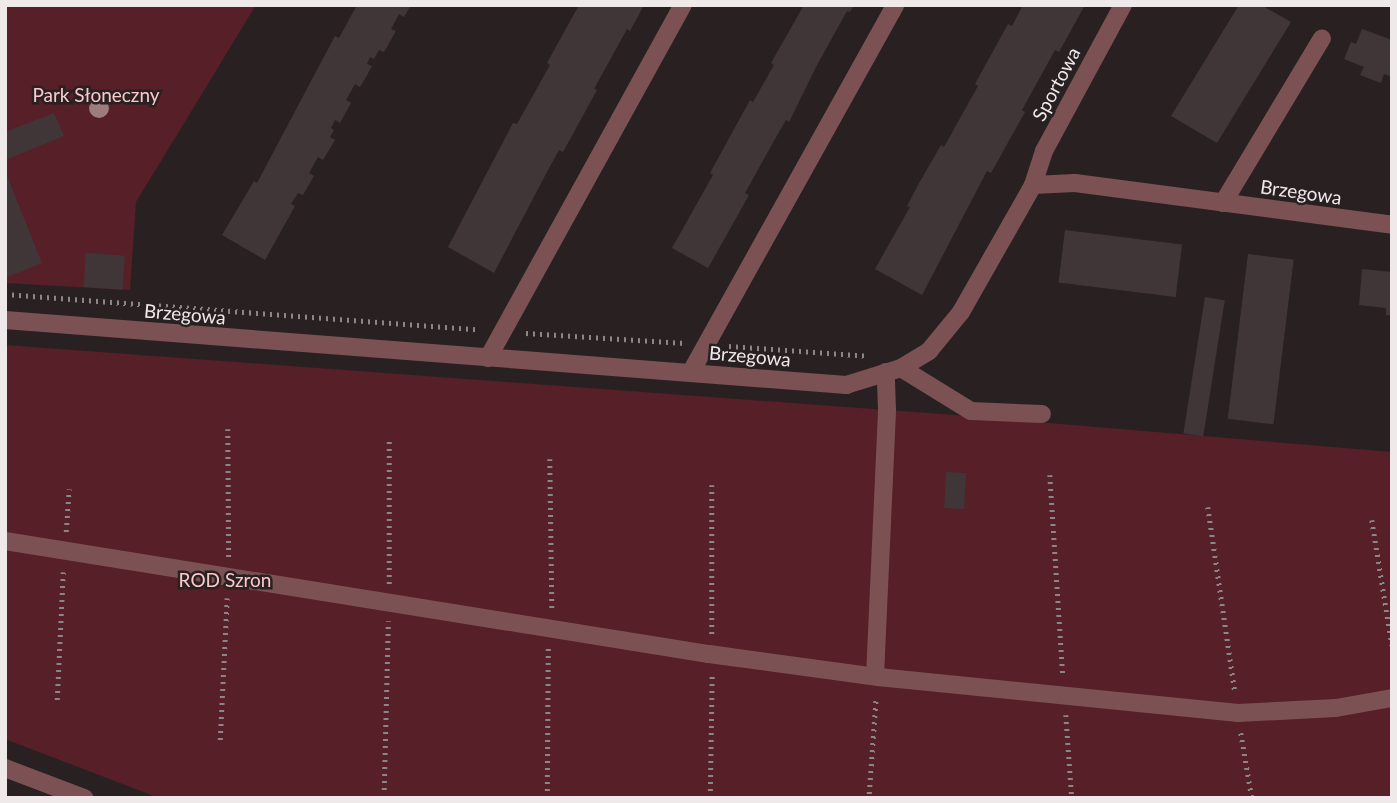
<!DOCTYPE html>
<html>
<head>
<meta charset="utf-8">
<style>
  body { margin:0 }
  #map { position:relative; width:1397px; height:803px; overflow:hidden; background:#292121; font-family:Lato,sans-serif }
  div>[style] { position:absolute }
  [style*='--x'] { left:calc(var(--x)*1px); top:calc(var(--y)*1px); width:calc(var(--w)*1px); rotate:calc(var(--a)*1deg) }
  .green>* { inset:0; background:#571f27 }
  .building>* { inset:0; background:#403637; transform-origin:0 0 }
  .path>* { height:4.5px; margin-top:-2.25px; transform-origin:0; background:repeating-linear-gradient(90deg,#8d8686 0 2px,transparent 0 7px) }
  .minor>* { height:18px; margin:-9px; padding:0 9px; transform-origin:9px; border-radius:9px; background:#7b5154 }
  .trees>* { width:20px; height:20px; margin:-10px; border-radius:50%; background:#9e7c7e }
  span { translate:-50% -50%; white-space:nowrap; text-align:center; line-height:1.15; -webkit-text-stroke:5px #292121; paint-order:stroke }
  .street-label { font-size:19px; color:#efe9e9 }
  .park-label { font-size:19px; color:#fdc7ca }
  .frame { position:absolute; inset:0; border:7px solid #efe9e9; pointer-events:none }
</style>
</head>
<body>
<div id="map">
  <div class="green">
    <i style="clip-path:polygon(5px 5px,256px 5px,136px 202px,130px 290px,5px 283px)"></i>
    <i style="clip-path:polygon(5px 345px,955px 415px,1392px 452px,1392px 798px,159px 798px,5px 739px)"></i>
  </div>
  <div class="building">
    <i style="clip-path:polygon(357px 5px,411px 5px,404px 17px,399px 14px,391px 29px,396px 31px,384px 52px,379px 50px,374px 59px,370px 57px,367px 64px,372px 66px,366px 77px,360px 87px,355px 84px,346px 100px,351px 103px,340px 123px,335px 120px,331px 128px,334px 130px,330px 137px,335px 140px,323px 160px,318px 157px,309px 173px,314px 176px,303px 195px,298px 193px,291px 204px,295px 206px,265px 260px,222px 235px,254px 181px,257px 183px,335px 36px,339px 38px)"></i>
    <i style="clip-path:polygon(579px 5px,644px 5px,630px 31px,627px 29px,594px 89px,597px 90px,563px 152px,559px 150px,548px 170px,494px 273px,448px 247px,513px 123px,517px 124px,550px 65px,547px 63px)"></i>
    <i style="clip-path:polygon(804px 5px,854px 5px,850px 12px,847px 11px,817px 65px,789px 122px,786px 120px,775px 139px,745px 193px,749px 195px,708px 268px,672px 248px,713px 175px,710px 173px,750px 100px,753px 102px,774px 65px,771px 63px)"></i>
    <i style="clip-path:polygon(1023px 5px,1085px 5px,1059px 52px,1055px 50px,1022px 110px,1025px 112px,991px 173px,987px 171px,922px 295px,875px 269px,910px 207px,907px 206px,918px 185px,941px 145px,944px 147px,978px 86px,975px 84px,1008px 24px,1012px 26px)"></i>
    <i style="clip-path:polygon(1239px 5px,1261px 5px,1291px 22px,1217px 143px,1171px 116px)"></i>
    <i style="clip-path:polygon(1362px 29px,1392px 40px,1392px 77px,1384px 74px,1381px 83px,1360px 75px,1364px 67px,1344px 59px,1351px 42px,1356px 44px)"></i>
    <i style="clip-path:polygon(54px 113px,64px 136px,5px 160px,5px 132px)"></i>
    <i style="clip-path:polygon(5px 171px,42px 263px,5px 278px)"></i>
    <i style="left:1065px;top:230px;width:118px;height:53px;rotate:7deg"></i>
    <i style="left:86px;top:253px;width:39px;height:34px;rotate:4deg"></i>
    <i style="left:1248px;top:254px;width:46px;height:166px;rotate:7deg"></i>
    <i style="clip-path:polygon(1362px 269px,1392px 272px,1392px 316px,1386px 315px,1386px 308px,1359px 305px)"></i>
    <i style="left:1205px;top:297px;width:20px;height:138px;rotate:9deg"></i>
    <i style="left:946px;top:472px;width:20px;height:36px;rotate:3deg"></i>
  </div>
  <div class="path">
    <i style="--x:5;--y:294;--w:475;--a:4.3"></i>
    <i style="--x:526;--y:333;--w:159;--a:3.6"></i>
    <i style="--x:729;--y:346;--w:138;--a:4.1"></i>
    <i style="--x:228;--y:429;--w:129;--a:89.6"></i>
    <i style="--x:550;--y:459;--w:149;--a:89.2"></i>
    <i style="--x:1050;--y:475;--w:200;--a:86.3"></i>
    <i style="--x:712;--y:485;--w:151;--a:90"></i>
    <i style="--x:1208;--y:507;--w:188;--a:81.7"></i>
    <i style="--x:1372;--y:520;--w:127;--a:80.9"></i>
    <i style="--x:66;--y:532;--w:43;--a:-86"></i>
    <i style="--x:389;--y:584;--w:143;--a:-90"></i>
    <i style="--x:57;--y:700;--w:128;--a:-87.3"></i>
    <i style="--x:1066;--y:715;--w:83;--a:85.9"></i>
    <i style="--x:1241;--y:733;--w:66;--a:80.4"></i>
    <i style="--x:220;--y:740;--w:142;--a:-87.2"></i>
    <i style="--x:384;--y:790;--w:169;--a:-88.6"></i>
    <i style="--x:869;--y:794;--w:97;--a:-85.9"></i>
    <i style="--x:547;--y:798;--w:150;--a:-89.6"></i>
    <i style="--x:710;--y:798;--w:125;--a:-89.1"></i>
  </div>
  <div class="minor">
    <i style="--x:1033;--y:185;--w:42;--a:-2.7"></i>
    <i style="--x:1075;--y:183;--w:320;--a:7.5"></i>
    <i style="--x:1223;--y:203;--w:192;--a:-59"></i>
    <i style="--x:5;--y:320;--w:844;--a:4.42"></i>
    <i style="--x:846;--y:385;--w:58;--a:-17.2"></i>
    <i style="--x:901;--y:368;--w:33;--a:-31"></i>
    <i style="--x:929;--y:351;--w:50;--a:-50.6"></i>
    <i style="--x:961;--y:312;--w:146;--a:-60.4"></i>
    <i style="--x:1033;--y:185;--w:36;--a:-72"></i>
    <i style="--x:1044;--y:151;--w:166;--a:-61.6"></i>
    <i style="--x:488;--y:358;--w:403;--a:-61.1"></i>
    <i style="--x:901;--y:368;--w:82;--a:31.6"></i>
    <i style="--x:971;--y:411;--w:71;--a:2.4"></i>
    <i style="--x:691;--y:372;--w:420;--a:-60.9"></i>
    <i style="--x:5;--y:541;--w:713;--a:9.12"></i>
    <i style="--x:709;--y:654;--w:171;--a:7.8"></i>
    <i style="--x:878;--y:677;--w:362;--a:5.7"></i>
    <i style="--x:1238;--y:713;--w:98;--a:-2.9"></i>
    <i style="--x:1336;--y:708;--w:57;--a:-10.1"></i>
    <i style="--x:875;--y:676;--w:266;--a:-87.4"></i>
    <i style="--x:887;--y:410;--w:38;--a:-92"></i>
    <i style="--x:5;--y:768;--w:85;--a:20.8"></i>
  </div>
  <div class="trees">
    <i style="left:99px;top:108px"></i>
  </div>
  <div class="street-label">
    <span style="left:1056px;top:84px;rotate:-62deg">Sportowa</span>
    <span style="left:1301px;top:192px;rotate:8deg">Brzegowa</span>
    <span style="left:185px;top:314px;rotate:5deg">Brzegowa</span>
    <span style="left:750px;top:356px;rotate:5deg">Brzegowa</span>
  </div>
  <div class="park-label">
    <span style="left:96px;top:95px">Park Słoneczny</span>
    <span style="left:225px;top:580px">ROD Szron</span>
  </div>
  <div class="frame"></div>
</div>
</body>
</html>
